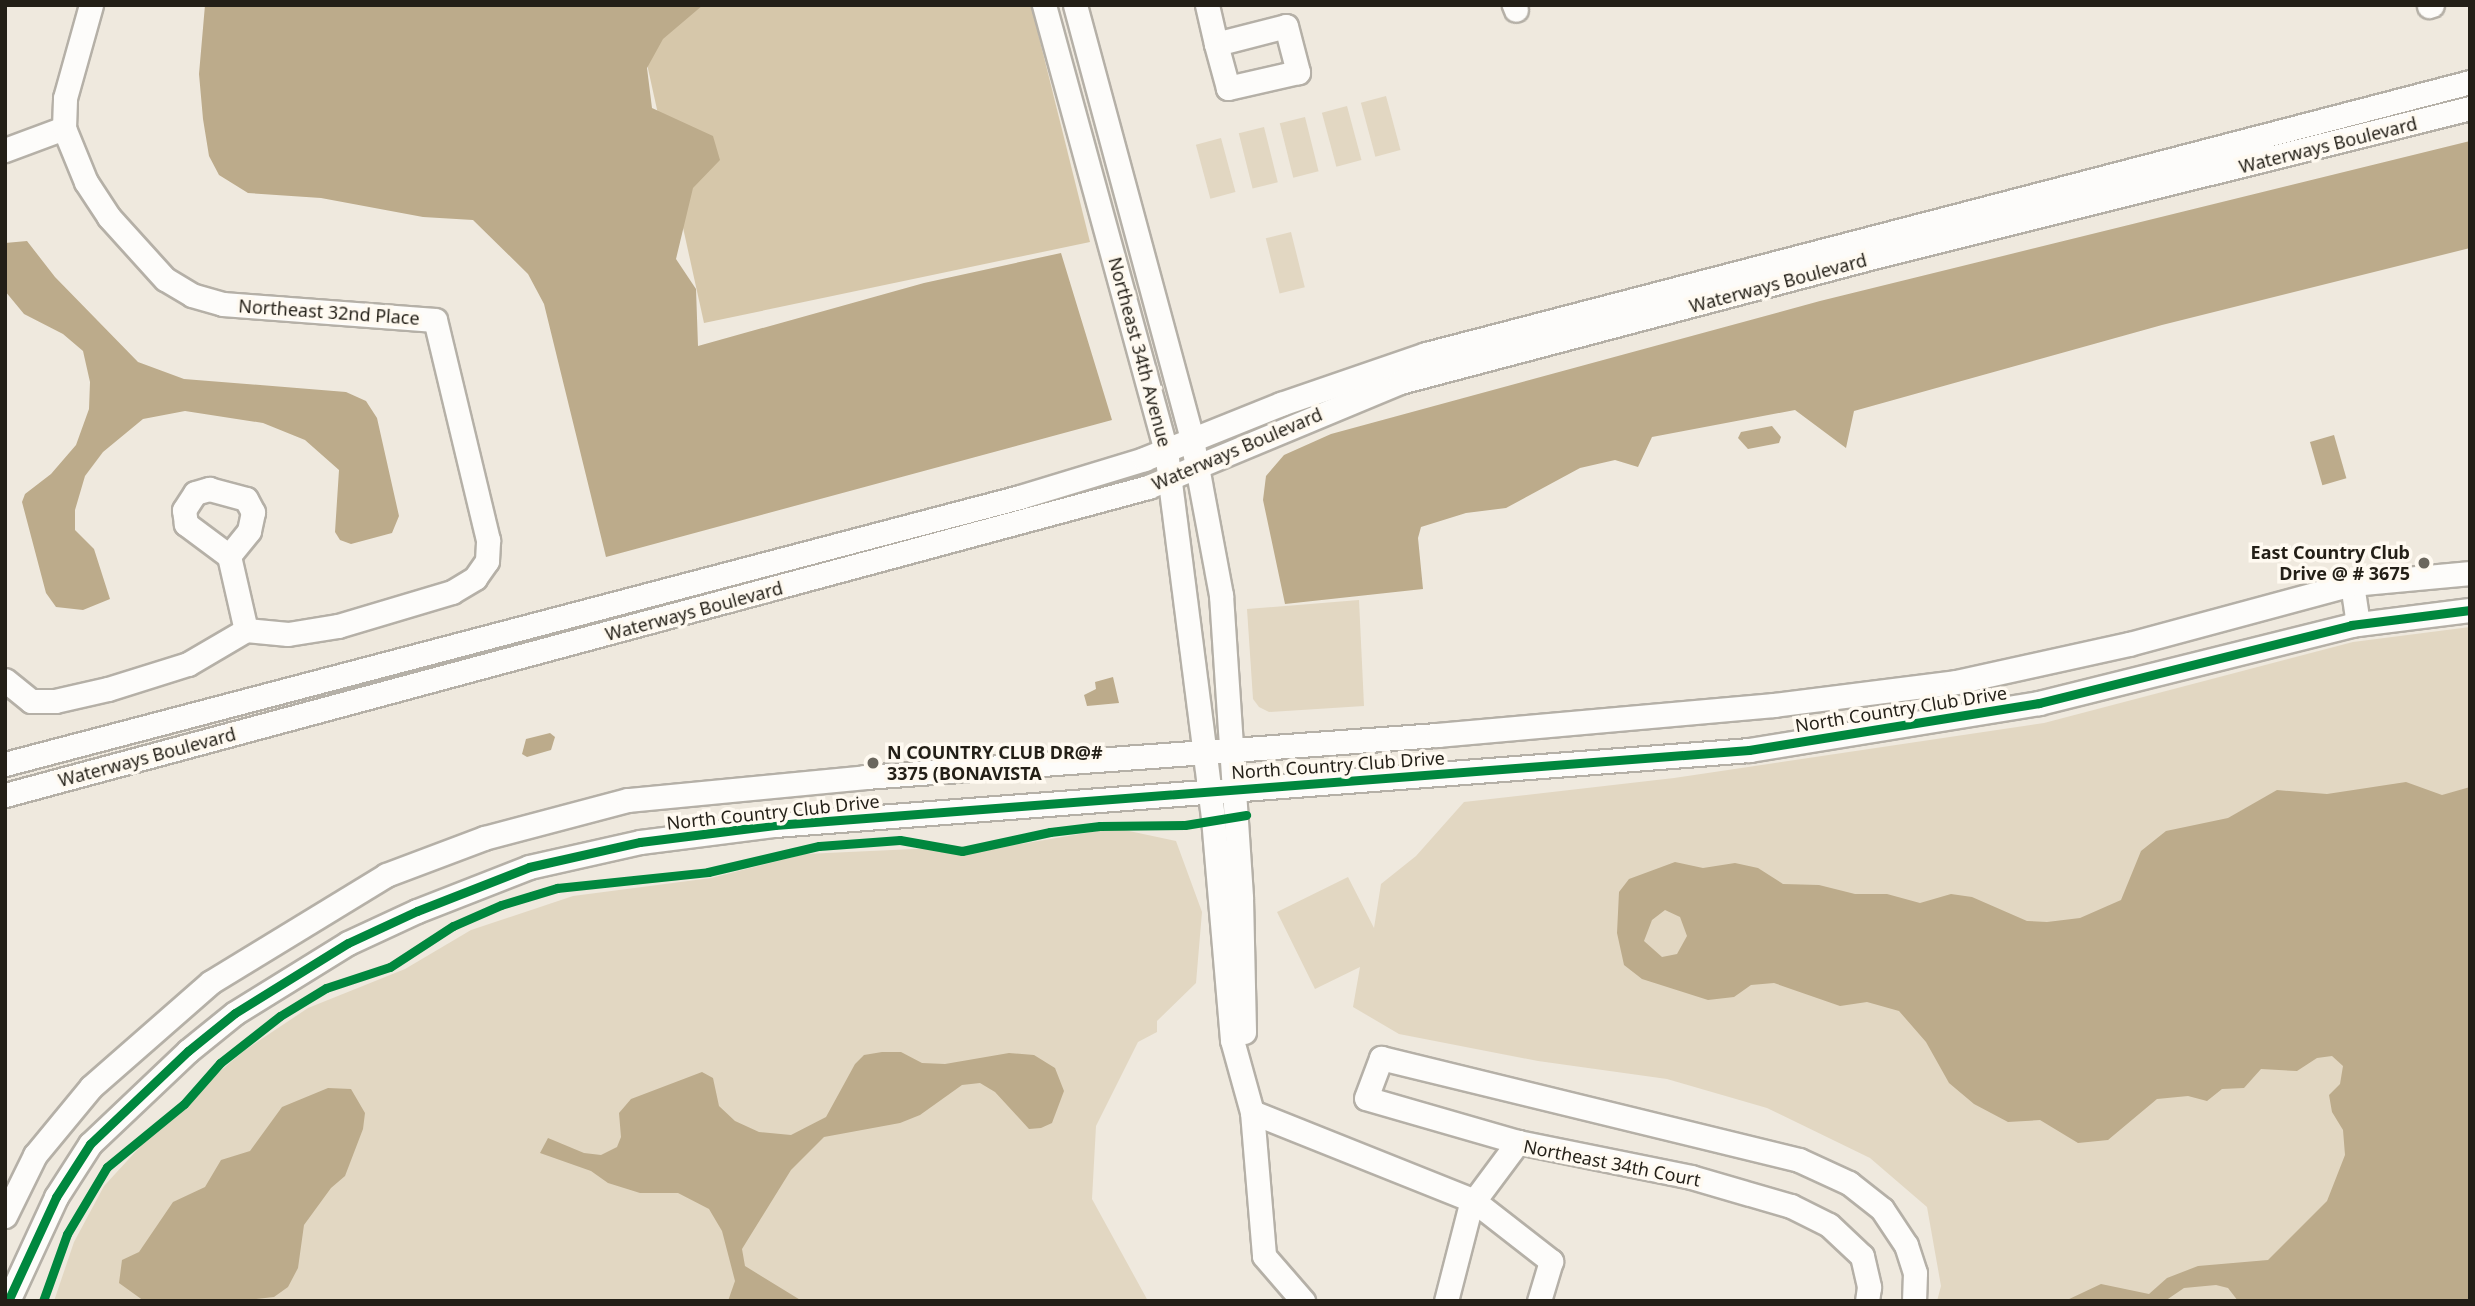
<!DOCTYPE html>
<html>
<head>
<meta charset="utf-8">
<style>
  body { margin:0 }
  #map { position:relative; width:2475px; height:1306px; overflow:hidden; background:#efe9de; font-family:"Noto Sans",sans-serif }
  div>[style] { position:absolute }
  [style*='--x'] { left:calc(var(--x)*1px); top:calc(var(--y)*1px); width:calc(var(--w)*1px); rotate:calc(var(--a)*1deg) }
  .green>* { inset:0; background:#e2d7c2; transform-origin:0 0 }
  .forest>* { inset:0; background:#d6c7aa }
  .water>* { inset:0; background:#bcab8b; transform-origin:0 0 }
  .roads { filter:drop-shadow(2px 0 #b5b0a7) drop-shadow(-2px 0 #b5b0a7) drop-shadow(0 2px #b5b0a7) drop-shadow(0 -2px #b5b0a7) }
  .minor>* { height:23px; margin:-11.5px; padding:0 11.5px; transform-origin:11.5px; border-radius:11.5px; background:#fdfcfa }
  .cycleway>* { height:9px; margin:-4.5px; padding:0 4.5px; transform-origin:4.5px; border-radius:4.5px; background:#00873e }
  .dots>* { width:19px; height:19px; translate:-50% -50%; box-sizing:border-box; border:4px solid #fffaf1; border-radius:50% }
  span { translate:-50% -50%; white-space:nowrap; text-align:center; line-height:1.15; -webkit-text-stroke:7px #fffaf1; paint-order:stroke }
  .street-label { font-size:18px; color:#231f17 }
  .poi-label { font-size:18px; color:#231f17; font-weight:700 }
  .right { translate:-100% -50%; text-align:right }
  .left { translate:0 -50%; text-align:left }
  .frame { position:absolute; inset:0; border:7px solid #231f17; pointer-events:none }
</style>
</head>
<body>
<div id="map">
  <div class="green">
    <i style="left:1386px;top:96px;width:56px;height:26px;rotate:75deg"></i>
    <i style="left:1347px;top:106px;width:56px;height:26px;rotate:75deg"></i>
    <i style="left:1305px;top:117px;width:56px;height:26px;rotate:76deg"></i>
    <i style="left:1264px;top:127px;width:57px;height:26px;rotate:76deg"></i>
    <i style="left:1221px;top:138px;width:56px;height:26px;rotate:75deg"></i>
    <i style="left:1291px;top:232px;width:57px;height:26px;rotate:76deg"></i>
    <i style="clip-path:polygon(1359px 600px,1364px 706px,1269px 712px,1259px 707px,1253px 699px,1247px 609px)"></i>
    <i style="clip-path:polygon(2470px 627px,2470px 1301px,1937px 1301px,1941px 1286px,1927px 1207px,1870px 1158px,1767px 1108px,1667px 1079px,1538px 1061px,1399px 1034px,1353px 1007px,1360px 967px,1315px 989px,1277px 912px,1348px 877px,1374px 928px,1381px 884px,1416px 856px,1464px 802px,1674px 778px,2044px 723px,2353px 642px)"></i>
    <i style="clip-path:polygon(1115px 828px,1176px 841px,1202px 912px,1196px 983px,1157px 1021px,1157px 1032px,1138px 1042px,1096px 1126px,1092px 1199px,1148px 1301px,54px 1301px,74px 1242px,104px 1186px,171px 1113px,245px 1050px,308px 1008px,405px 969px,471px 930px,573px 896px,711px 878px,805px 854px,1021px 844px)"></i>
  </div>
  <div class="forest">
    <i style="clip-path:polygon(634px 5px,1031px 5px,1090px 242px,704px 323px)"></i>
  </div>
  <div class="water">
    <i style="clip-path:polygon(205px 5px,703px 5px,663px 39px,647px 68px,652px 108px,713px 136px,720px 160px,693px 188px,676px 259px,696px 289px,698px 346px,924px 283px,1061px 253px,1112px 420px,606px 557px,544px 304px,528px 274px,473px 220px,423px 217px,321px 198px,248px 193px,219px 175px,209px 156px,203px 119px,199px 74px)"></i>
    <i style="clip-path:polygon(2470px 141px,2470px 248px,2162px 325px,1854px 411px,1846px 448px,1795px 410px,1652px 437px,1638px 467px,1615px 460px,1580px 468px,1506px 508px,1466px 513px,1421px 527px,1418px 538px,1423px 589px,1285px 604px,1263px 500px,1266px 476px,1284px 455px,1331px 434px,1820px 301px)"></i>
    <i style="clip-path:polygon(27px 241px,55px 277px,138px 362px,184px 379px,346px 392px,366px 401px,377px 418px,399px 516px,392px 533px,351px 544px,340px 540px,335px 532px,339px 470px,305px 440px,263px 423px,185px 411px,143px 419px,103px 452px,85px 476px,75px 510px,75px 530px,94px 549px,110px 599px,83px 610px,56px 607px,46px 593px,22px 502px,25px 494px,51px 474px,76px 445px,89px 409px,90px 382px,83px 351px,63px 334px,24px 314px,5px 291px,5px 243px)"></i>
    <i style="clip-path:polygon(1772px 426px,1781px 437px,1779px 443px,1748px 449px,1738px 438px,1741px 432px)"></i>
    <i style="left:2334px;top:435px;width:45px;height:25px;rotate:74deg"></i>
    <i style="clip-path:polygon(1113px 677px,1119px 703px,1087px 706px,1084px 695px,1096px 689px,1095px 682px)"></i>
    <i style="clip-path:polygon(550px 733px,555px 737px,551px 750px,527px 757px,522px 754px,526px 739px)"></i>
    <i style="clip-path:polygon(evenodd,2406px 782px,2442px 795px,2470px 787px,2470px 1301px,2238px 1301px,2228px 1288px,2216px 1285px,2184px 1288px,2165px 1301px,2065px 1301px,2101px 1284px,2149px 1294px,2167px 1278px,2198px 1266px,2268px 1260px,2327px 1201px,2345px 1155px,2343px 1130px,2332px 1112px,2329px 1095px,2340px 1084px,2343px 1066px,2332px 1056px,2317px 1058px,2297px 1071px,2261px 1069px,2244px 1088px,2222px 1089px,2207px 1101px,2188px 1096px,2157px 1099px,2108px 1140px,2078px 1143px,2040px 1120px,2008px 1122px,1974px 1104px,1949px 1083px,1926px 1042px,1899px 1011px,1867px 1002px,1840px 1006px,1774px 983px,1751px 985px,1734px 997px,1708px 1000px,1642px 979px,1624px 965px,1617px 933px,1619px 892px,1629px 879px,1675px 862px,1703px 868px,1735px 863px,1758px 868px,1783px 884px,1819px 885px,1855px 894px,1887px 894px,1920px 903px,1951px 894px,1972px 897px,2027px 921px,2047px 922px,2080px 918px,2121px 900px,2141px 851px,2166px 831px,2228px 818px,2277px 790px,2327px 794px,2406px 782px,1665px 910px,1680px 917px,1687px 936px,1677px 954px,1662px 957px,1644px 941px,1652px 920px,1665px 910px)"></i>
    <i style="clip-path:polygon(882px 1052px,901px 1052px,922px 1063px,945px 1064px,1009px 1053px,1034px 1055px,1055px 1068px,1064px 1091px,1052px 1123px,1041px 1128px,1029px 1129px,995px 1092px,980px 1083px,962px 1085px,920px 1115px,900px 1123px,824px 1137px,791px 1170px,742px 1249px,745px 1266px,802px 1301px,728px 1301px,735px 1281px,722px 1231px,709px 1209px,678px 1193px,640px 1193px,608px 1183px,591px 1171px,540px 1153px,548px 1138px,584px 1153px,601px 1155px,617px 1147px,621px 1137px,619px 1113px,631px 1099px,702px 1072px,713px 1078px,719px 1106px,735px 1121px,759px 1132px,791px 1135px,826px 1117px,855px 1064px,864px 1055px)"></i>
    <i style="clip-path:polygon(328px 1088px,351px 1089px,365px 1113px,363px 1129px,345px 1176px,331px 1188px,304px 1225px,298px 1268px,288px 1287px,274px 1297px,239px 1301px,144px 1301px,119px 1283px,122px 1260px,139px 1252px,173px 1202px,205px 1187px,221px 1160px,250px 1151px,282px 1107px)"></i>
  </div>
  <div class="roads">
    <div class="minor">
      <i style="--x:1044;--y:5;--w:462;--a:74.7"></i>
      <i style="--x:1166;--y:451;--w:370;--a:82.7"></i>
      <i style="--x:1213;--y:818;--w:223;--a:85.1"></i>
      <i style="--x:1232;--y:1040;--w:75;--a:74.5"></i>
      <i style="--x:1252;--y:1112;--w:239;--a:21.8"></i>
      <i style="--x:1474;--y:1201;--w:74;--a:-53.3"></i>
      <i style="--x:1518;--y:1142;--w:177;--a:11.4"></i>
      <i style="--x:1691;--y:1177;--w:104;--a:16.2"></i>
      <i style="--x:1791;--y:1206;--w:42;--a:26.6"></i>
      <i style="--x:1829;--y:1225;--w:45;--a:43.2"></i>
      <i style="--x:1862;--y:1256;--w:32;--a:77"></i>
      <i style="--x:1869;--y:1287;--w:14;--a:98"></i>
      <i style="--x:1075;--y:5;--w:450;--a:74.9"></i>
      <i style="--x:1192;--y:440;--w:158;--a:79.4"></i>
      <i style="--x:1221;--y:595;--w:304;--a:86.2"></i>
      <i style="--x:1241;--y:898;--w:134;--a:88.7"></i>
      <i style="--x:1207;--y:5;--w:40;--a:77"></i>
      <i style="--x:1514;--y:5;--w:5;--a:68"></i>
      <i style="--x:2429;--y:6;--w:3;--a:-18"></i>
      <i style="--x:1286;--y:26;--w:48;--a:75.4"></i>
      <i style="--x:1298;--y:72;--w:72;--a:167.1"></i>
      <i style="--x:1228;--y:88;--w:46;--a:-105.3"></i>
      <i style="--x:1216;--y:44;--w:72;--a:-14.4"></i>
      <i style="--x:5;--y:150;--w:63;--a:-20.4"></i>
      <i style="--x:209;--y:489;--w:38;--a:15"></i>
      <i style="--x:246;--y:499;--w:15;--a:62"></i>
      <i style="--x:253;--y:512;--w:19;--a:102"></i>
      <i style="--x:249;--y:531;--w:32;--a:129"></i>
      <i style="--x:229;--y:556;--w:54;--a:-143.3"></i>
      <i style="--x:186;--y:524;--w:14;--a:-98"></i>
      <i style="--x:184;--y:510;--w:20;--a:-57"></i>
      <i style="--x:195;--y:493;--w:15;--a:-16"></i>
      <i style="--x:229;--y:556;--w:76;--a:77.1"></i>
      <i style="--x:2352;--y:584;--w:40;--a:81.5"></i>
      <i style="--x:5;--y:680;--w:33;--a:39"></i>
      <i style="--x:31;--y:701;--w:24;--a:0"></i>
      <i style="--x:55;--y:701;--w:54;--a:-12.8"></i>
      <i style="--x:108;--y:689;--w:84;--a:-17.4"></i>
      <i style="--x:188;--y:664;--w:67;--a:-30.4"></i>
      <i style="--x:246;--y:630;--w:42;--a:5.4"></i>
      <i style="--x:288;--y:634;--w:51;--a:-9.1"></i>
      <i style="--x:338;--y:626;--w:119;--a:-16.6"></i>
      <i style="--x:452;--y:592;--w:27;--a:-31"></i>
      <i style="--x:475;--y:578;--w:21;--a:-55"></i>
      <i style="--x:487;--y:561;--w:21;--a:-87"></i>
      <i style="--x:488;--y:540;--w:226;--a:-103.5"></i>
      <i style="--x:435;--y:320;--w:213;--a:-175.7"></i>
      <i style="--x:223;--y:304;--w:32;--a:-164"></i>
      <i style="--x:192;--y:295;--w:31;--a:-149"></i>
      <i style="--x:165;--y:279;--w:84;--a:-132.1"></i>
      <i style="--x:109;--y:217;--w:42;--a:-123.3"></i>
      <i style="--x:86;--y:182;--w:58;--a:-112.2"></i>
      <i style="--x:64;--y:128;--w:30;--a:-88"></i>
      <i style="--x:65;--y:98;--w:97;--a:-74.4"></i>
      <i style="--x:5;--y:764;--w:1050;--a:-14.74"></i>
      <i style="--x:1020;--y:497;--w:130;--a:-17"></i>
      <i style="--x:1144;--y:459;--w:148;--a:-21.9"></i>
      <i style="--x:1281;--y:404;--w:153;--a:-19"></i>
      <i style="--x:1426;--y:354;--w:1079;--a:-14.6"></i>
      <i style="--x:5;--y:795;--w:1184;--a:-15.08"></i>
      <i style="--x:1148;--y:487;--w:273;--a:-22.6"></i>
      <i style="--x:1400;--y:382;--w:493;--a:-14.8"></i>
      <i style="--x:1877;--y:256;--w:611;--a:-14.01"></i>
      <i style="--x:1252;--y:1112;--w:144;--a:85.2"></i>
      <i style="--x:1264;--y:1256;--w:60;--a:49.1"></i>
      <i style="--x:1518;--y:1142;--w:158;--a:-163.9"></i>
      <i style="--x:1366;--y:1098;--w:43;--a:-69.4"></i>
      <i style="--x:1381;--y:1058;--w:430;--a:13.7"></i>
      <i style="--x:1799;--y:1160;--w:55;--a:24.7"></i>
      <i style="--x:1849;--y:1183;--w:42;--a:38.2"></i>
      <i style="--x:1882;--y:1209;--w:43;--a:56.3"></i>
      <i style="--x:1906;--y:1245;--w:29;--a:72"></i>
      <i style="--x:1915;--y:1273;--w:28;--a:92"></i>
      <i style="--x:1474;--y:1201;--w:98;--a:37.9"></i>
      <i style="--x:1551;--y:1261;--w:42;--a:106.7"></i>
      <i style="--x:5;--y:1216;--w:68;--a:-63.8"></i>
      <i style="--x:35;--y:1155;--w:88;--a:-50.5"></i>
      <i style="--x:91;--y:1087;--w:159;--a:-41.2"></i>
      <i style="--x:211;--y:982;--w:205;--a:-31.4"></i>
      <i style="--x:386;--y:875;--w:105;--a:-20.7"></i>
      <i style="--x:484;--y:838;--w:149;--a:-14.8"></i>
      <i style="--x:628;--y:800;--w:238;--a:-5.5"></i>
      <i style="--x:865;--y:777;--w:574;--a:-4.2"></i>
      <i style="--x:1437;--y:735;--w:338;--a:-5.1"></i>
      <i style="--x:1774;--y:705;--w:183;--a:-7.2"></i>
      <i style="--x:1956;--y:682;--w:177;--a:-12.4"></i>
      <i style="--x:2129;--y:644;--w:231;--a:-15.1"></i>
      <i style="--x:2352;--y:584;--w:119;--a:-5.3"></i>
      <i style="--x:8;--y:1301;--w:115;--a:-65.2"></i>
      <i style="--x:56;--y:1197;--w:63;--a:-57.3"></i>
      <i style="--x:90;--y:1144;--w:135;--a:-43.5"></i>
      <i style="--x:188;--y:1051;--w:60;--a:-39"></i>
      <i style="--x:235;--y:1013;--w:133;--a:-31.8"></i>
      <i style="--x:348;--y:943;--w:76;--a:-24.9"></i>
      <i style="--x:417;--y:911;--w:120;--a:-21.4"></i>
      <i style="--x:529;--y:867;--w:114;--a:-12.7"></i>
      <i style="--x:640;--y:842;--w:136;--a:-7.2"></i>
      <i style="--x:775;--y:825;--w:977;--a:-4.4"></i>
      <i style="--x:1749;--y:750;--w:294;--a:-9.2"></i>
      <i style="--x:2039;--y:703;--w:322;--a:-14"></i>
      <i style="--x:2351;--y:625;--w:120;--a:-7.2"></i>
      <i style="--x:1446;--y:1301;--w:104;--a:-75.6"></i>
    </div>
  </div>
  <div class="cycleway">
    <i style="--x:8;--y:1301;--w:115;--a:-65.2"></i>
    <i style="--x:56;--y:1197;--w:63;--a:-57.3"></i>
    <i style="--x:90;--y:1144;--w:135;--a:-43.5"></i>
    <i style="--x:188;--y:1051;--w:60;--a:-39"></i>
    <i style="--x:235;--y:1013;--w:133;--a:-31.8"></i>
    <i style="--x:348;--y:943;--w:76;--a:-24.9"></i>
    <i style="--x:417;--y:911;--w:120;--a:-21.4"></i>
    <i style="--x:529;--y:867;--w:114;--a:-12.7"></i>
    <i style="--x:640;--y:842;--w:136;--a:-7.2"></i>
    <i style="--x:775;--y:825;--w:977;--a:-4.4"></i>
    <i style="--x:1749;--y:750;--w:294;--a:-9.2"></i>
    <i style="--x:2039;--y:703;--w:322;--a:-14"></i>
    <i style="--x:2351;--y:625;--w:120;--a:-7.2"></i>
    <i style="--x:43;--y:1301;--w:71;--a:-70.3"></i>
    <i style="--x:67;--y:1234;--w:78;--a:-59.2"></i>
    <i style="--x:107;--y:1167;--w:99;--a:-39.3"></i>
    <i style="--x:184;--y:1104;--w:55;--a:-48.7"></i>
    <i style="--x:220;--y:1063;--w:76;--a:-38.1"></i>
    <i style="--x:280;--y:1016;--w:54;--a:-31.3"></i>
    <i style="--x:326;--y:988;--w:67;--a:-18.2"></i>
    <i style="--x:390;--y:967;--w:75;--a:-33.1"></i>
    <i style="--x:453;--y:926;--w:52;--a:-23.6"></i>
    <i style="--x:501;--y:905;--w:59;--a:-16.9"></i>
    <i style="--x:557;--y:888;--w:152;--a:-6"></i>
    <i style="--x:708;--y:872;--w:114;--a:-13.2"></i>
    <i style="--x:819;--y:846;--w:81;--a:-4.2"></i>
    <i style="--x:900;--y:840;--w:63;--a:10.1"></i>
    <i style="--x:962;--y:851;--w:90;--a:-12.2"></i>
    <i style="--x:1050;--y:832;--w:50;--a:-6.8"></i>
    <i style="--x:1100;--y:826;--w:85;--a:-0.7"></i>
    <i style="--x:1185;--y:825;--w:62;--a:-9.3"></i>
  </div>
  <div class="dots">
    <i style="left:2424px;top:563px;background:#6a665d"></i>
    <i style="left:873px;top:763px;background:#6a665d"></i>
  </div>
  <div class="street-label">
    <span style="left:2328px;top:145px;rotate:-14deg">Waterways Boulevard</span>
    <span style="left:1778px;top:283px;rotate:-15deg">Waterways Boulevard</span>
    <span style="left:329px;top:312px;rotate:4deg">Northeast 32nd Place</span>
    <span style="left:1140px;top:352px;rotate:75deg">Northeast 34th Avenue</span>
    <span style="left:1237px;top:449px;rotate:-23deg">Waterways Boulevard</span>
    <span style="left:694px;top:611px;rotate:-15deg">Waterways Boulevard</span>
    <span style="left:1901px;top:709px;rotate:-9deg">North Country Club Drive</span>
    <span style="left:147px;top:757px;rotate:-15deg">Waterways Boulevard</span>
    <span style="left:1338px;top:765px;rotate:-4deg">North Country Club Drive</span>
    <span style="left:773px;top:812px;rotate:-6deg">North Country Club Drive</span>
    <span style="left:1612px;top:1163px;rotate:11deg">Northeast 34th Court</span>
  </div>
  <div class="poi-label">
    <span class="right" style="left:2410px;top:563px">East Country Club<br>Drive @ # 3675</span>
    <span class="left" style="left:887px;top:763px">N COUNTRY CLUB DR@#<br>3375 (BONAVISTA</span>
  </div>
  <div class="frame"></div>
</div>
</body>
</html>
